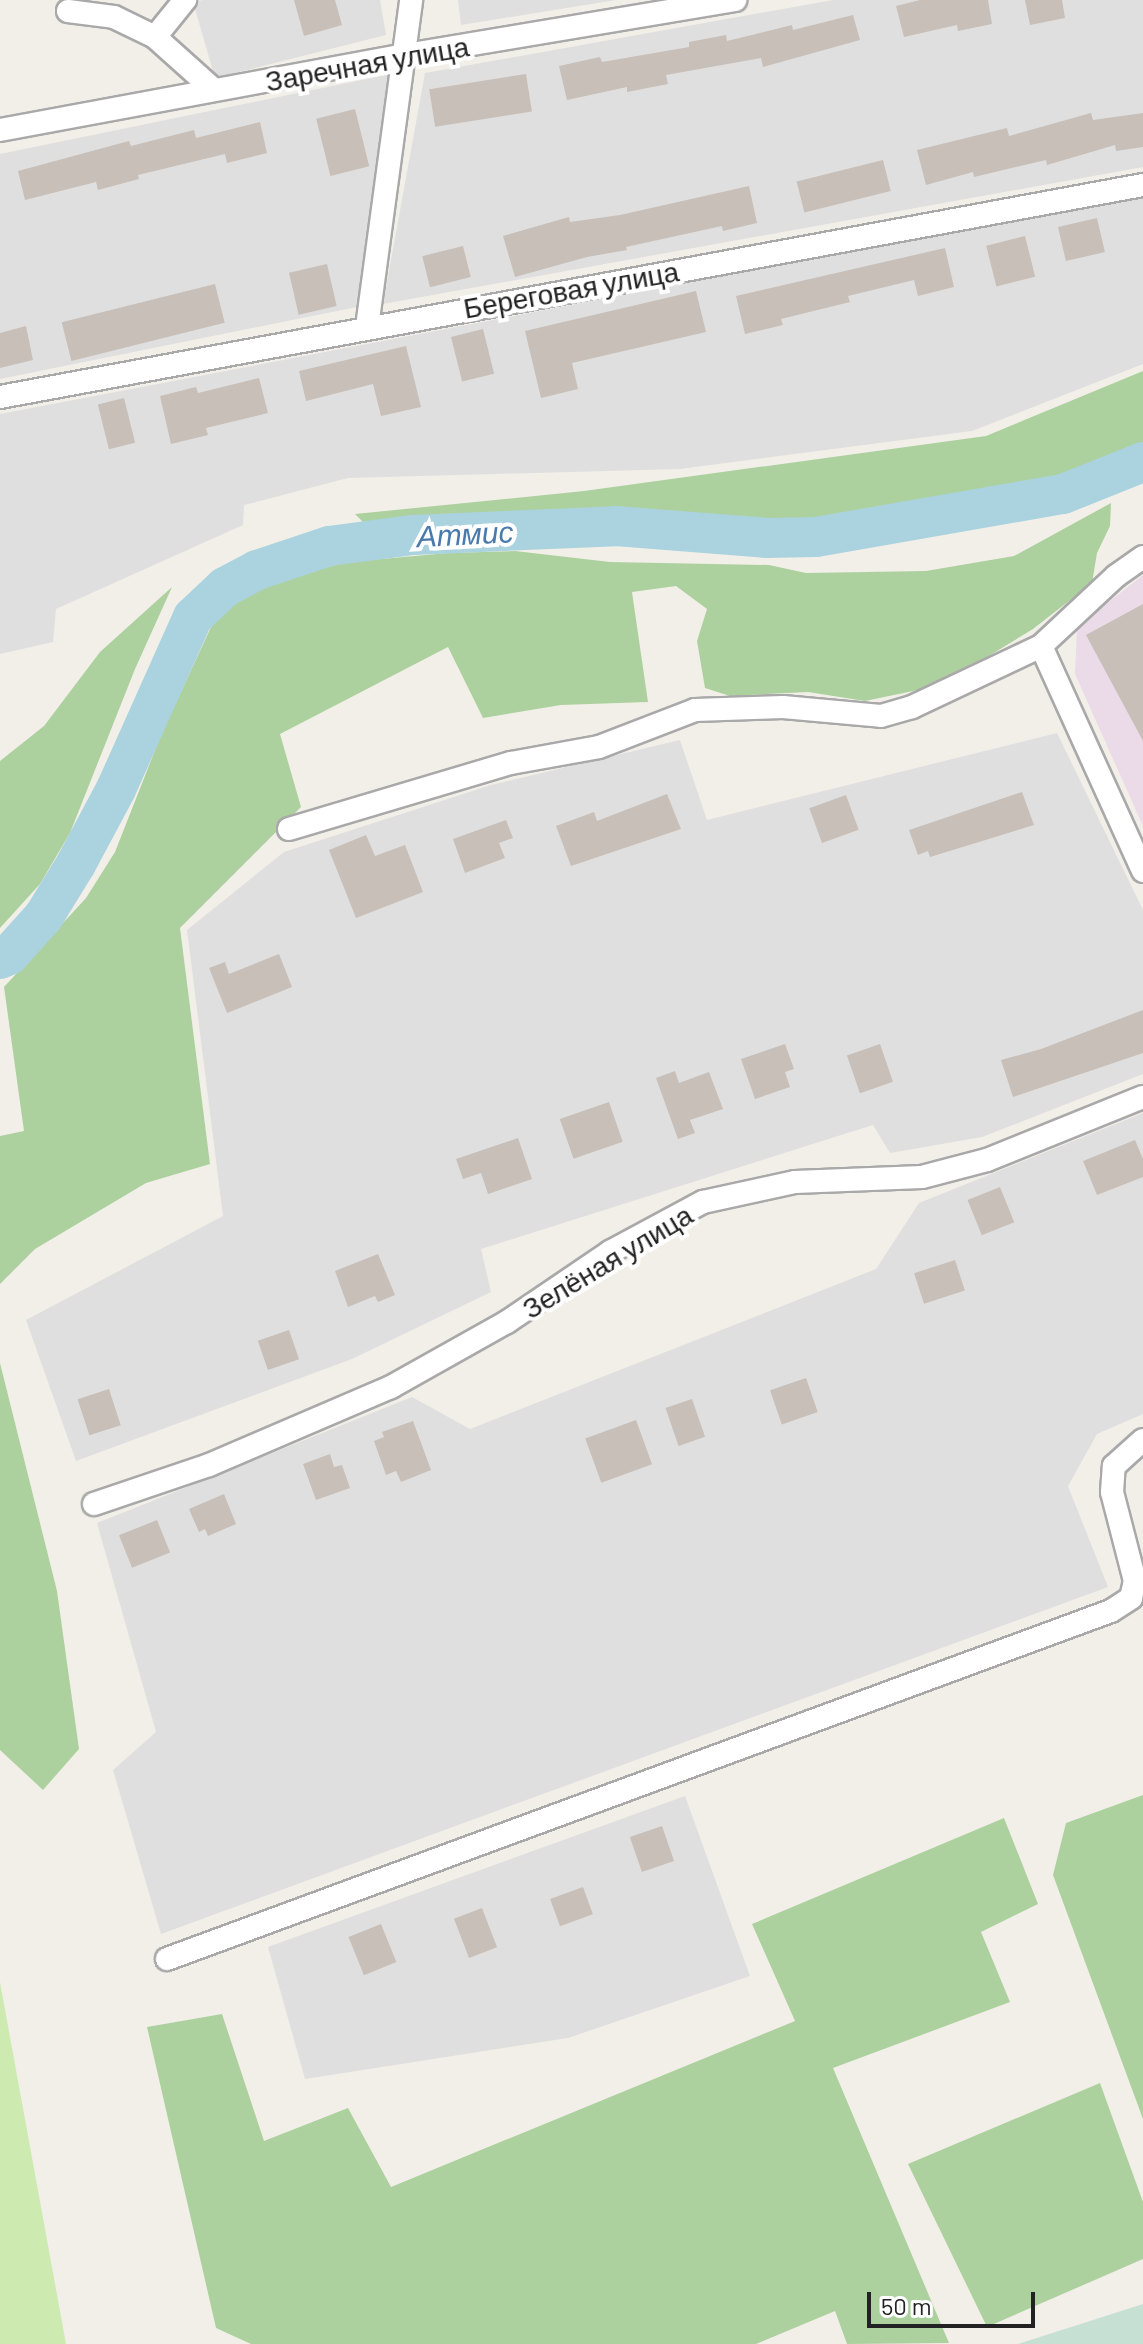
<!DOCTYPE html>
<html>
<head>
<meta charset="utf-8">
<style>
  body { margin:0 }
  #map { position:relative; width:1143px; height:2344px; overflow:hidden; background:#f2efe9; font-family:Barlow,sans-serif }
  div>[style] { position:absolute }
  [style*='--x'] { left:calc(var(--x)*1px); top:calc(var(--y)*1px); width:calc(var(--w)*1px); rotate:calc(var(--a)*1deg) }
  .residential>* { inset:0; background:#e0dfdf }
  .industrial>* { inset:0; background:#ebdbe8 }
  .grass>* { inset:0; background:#cdebb0 }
  .forest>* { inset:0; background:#add19e }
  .wetland>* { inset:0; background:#c6e0d4 }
  .river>* { height:40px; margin:-20px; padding:0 20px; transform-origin:20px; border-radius:20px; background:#aad3df }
  .building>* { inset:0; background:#c7bfb8; transform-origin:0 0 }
  .roads { filter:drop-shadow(2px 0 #a9a9a9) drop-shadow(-2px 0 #a9a9a9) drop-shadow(0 2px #a9a9a9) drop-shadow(0 -2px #a9a9a9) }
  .minor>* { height:22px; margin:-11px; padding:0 11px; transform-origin:11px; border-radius:11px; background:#fff }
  span { translate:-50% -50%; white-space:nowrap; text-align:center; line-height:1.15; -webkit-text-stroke:8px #fff; paint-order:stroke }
  .street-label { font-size:28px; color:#222 }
  .water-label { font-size:30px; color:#4a7aab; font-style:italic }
  .scale { position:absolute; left:867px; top:2292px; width:168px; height:36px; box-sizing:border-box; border:4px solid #222; border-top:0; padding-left:10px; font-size:24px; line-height:28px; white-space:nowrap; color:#222; -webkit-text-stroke:6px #fff; paint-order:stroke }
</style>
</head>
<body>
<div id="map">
  <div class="residential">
    <i style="clip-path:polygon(203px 0,380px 0,386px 35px,215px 78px,193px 2px)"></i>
    <i style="clip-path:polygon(458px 0,616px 0,461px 25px)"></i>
    <i style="clip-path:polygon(833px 0,1143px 0,1143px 167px,383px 304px,425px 73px)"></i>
    <i style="clip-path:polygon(391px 74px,357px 307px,0 379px,0 154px)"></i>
    <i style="clip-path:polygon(1143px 196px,1143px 364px,972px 431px,680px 469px,348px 478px,244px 505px,243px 525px,56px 609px,53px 642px,0 654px,0 414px)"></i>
    <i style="clip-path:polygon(1057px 733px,1143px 910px,1143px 1074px,982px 1137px,890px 1153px,873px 1125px,481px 1249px,491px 1292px,352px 1359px,76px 1461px,26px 1320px,223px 1216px,187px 930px,284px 852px,491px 785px,680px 740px,707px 820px)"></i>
    <i style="clip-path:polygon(1143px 1113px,1143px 1414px,1097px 1434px,1068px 1486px,1108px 1587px,161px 1934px,113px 1770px,156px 1732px,97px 1523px,412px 1397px,470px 1429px,876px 1269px,919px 1203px)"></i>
    <i style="clip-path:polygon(685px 1796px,750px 1976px,568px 2038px,305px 2079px,268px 1947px)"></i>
  </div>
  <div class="industrial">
    <i style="clip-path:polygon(1143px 575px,1143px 826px,1075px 674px,1077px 627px)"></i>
  </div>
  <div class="grass">
    <i style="clip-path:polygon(0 1982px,66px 2344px,0 2344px)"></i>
  </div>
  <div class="forest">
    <i style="clip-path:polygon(1143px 371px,1143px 448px,1100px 467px,1031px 483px,982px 502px,938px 510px,876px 512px,798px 528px,753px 524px,691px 529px,630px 514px,545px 513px,370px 529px,355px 514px,584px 491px,986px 436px)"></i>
    <i style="clip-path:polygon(1111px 503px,1110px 526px,1097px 553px,1092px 583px,1033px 629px,987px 657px,918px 690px,865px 701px,808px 692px,730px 696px,705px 688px,697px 641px,707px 609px,676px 586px,632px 592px,648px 702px,561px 705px,483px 718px,448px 647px,280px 734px,301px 807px,180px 928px,210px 1164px,146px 1183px,35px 1249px,0 1284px,0 1136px,24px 1131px,4px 987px,86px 898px,115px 852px,161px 735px,218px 612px,235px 596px,261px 583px,348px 562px,448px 553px,515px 551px,610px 562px,769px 565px,806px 573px,926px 571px,1014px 556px)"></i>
    <i style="clip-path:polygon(172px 587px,135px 669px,70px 833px,40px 884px,0 928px,0 761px,44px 726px,100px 652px)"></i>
    <i style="clip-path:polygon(0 1363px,57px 1591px,79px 1749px,43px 1790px,0 1750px)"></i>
    <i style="clip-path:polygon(1143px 1795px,1143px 2119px,1053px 1875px,1066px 1823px)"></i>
    <i style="clip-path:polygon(1004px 1818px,1038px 1904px,981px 1932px,1010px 2002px,833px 2068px,949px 2343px,847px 2344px,835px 2311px,756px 2344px,251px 2344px,216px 2328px,147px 2027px,222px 2014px,264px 2141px,348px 2108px,391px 2187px,795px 2021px,752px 1924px)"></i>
    <i style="clip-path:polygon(1100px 2083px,1143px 2202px,1143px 2259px,987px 2327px,908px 2164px)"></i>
  </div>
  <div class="wetland">
    <i style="clip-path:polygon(1143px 2304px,1143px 2344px,1018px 2344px)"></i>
  </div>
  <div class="river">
    <i style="--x:0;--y:959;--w:10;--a:-24"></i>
    <i style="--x:9;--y:955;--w:52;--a:-48.1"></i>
    <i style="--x:44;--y:916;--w:61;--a:-58.4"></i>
    <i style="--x:76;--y:864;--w:85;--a:-61.9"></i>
    <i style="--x:116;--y:789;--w:188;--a:-65.9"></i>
    <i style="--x:193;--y:617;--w:44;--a:-43.2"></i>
    <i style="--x:225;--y:587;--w:36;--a:-28"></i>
    <i style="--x:257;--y:570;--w:76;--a:-18.4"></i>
    <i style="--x:329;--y:546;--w:85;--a:-7.5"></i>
    <i style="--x:413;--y:535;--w:203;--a:-2.5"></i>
    <i style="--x:616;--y:526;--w:151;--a:4.5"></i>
    <i style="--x:767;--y:538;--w:49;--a:-1.2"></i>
    <i style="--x:816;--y:537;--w:251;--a:-9.9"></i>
    <i style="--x:1063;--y:494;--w:86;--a:-21.8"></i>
  </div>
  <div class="building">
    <i style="clip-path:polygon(294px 0,335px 0,342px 25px,304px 36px)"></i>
    <i style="clip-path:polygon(920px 0,988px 0,992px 24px,958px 31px,957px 25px,904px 37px,896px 6px)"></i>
    <i style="clip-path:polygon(1025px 0,1062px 0,1065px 18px,1030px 25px)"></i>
    <i style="clip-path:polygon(853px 15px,860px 40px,763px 67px,761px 58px,666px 75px,668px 84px,627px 92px,627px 87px,567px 100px,559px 66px,600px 57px,602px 62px,689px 47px,689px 42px,726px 35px,727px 41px,792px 25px,793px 30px)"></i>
    <i style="left:526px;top:74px;width:38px;height:98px;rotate:81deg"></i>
    <i style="left:355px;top:109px;width:59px;height:40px;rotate:76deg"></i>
    <i style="clip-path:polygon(1091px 113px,1093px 120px,1143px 113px,1143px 147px,1116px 151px,1115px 145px,1047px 165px,1046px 160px,974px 177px,973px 172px,926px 185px,917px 150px,1007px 128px,1009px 136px)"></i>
    <i style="clip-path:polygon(260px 122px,267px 153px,227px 163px,225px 154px,138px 175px,139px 179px,98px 190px,96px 182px,25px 200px,18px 171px,129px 141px,131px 146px,194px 130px,196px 138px)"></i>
    <i style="left:883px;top:160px;width:32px;height:89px;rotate:76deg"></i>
    <i style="clip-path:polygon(749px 186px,757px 223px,723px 231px,722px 226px,626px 247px,627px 250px,587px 257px,515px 277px,503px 236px,569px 217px,570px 222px,620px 215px)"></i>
    <i style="left:1097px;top:218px;width:35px;height:40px;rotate:77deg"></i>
    <i style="left:1025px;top:236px;width:42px;height:40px;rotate:76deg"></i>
    <i style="left:463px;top:246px;width:32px;height:42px;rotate:76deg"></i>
    <i style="clip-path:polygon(945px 248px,954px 287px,918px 296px,914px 280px,848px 296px,850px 302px,781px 319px,783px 325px,745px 334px,736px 296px)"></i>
    <i style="left:327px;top:264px;width:43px;height:39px;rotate:77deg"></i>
    <i style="left:215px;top:284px;width:40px;height:158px;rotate:76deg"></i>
    <i style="clip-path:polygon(696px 291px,706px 332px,572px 363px,578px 389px,541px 398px,525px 331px)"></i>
    <i style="clip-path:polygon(26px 326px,33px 360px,0 368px,0 333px)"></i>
    <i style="left:483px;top:329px;width:46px;height:33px;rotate:76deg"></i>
    <i style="clip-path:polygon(406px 346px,421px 407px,381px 416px,373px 384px,306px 401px,299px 371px)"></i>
    <i style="clip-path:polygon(259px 378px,268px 413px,206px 428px,208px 435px,171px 444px,160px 396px,196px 387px,198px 393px)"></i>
    <i style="left:124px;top:398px;width:46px;height:27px;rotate:76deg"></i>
    <i style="clip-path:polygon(1143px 604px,1143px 741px,1086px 635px)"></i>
    <i style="clip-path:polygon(1022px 792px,1034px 825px,930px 857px,928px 851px,918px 855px,909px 830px)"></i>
    <i style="clip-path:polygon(667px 794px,681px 829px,571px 866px,556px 826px,594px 812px,597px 821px)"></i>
    <i style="left:846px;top:795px;width:37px;height:39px;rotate:70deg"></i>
    <i style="clip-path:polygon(506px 820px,513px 838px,499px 843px,505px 858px,465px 873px,453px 839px)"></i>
    <i style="clip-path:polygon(366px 835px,375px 856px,405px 845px,423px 892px,356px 918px,329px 850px)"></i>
    <i style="clip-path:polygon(279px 954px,292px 987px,227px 1013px,209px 968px,225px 962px,229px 974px)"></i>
    <i style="clip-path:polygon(1143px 1010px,1143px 1053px,1013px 1097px,1001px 1060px,1041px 1049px)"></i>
    <i style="clip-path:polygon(785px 1044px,794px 1069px,785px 1072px,790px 1087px,755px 1099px,741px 1059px)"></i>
    <i style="left:880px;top:1044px;width:40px;height:35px;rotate:71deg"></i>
    <i style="clip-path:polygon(675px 1071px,679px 1083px,709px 1072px,723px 1109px,690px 1120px,695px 1133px,678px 1139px,656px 1078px)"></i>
    <i style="left:609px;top:1102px;width:42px;height:52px;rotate:71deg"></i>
    <i style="clip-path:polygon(518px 1138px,532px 1179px,488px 1194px,481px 1173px,463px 1179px,456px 1159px)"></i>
    <i style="clip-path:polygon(1135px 1140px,1143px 1159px,1143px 1177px,1097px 1195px,1083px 1161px)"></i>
    <i style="left:1000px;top:1187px;width:38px;height:35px;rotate:68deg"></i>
    <i style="clip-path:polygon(378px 1254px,395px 1295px,378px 1302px,375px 1296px,348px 1307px,335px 1271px)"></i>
    <i style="left:955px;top:1260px;width:32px;height:43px;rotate:72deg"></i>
    <i style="left:289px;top:1330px;width:31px;height:33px;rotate:71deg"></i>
    <i style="left:806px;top:1378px;width:36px;height:38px;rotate:71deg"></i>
    <i style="left:109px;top:1389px;width:38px;height:33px;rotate:72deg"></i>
    <i style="left:692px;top:1399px;width:40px;height:28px;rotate:71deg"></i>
    <i style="left:636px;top:1420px;width:47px;height:54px;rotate:70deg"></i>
    <i style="clip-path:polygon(413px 1421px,431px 1470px,401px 1482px,396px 1471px,386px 1475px,374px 1441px,384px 1437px,382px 1432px)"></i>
    <i style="clip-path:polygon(330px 1454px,334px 1467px,342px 1465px,350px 1488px,316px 1500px,303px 1464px)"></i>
    <i style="clip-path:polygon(224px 1494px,236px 1524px,208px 1536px,205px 1529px,199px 1532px,189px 1509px)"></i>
    <i style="left:157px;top:1520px;width:35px;height:41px;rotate:68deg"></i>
    <i style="left:662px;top:1826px;width:37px;height:34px;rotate:71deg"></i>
    <i style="left:583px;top:1887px;width:29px;height:35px;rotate:70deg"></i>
    <i style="left:482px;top:1908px;width:42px;height:30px;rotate:69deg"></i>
    <i style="left:381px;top:1924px;width:41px;height:35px;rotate:68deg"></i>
  </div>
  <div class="roads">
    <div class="minor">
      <i style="--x:68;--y:11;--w:46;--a:7.4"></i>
      <i style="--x:114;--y:17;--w:46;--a:26"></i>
      <i style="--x:155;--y:37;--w:79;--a:41.9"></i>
      <i style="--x:155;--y:37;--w:48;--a:-51"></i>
      <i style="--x:0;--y:130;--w:413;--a:-10.5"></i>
      <i style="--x:406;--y:55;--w:334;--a:-9.5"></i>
      <i style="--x:367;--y:327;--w:330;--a:-82.3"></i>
      <i style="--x:0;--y:397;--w:1162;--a:-10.51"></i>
      <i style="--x:1143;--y:557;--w:33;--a:145"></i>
      <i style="--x:1116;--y:576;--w:103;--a:137"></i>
      <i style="--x:1041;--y:646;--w:247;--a:65.6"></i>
      <i style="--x:289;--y:829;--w:232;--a:-16.6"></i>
      <i style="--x:511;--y:763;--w:89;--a:-10.3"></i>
      <i style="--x:599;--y:747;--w:103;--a:-21.1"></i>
      <i style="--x:695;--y:710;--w:88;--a:-2"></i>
      <i style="--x:783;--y:707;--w:98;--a:5.2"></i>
      <i style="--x:881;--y:716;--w:32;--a:-16"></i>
      <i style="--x:912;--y:707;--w:143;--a:-25.3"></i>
      <i style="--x:94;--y:1504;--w:121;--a:-18.7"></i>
      <i style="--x:209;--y:1465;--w:198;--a:-23.2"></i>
      <i style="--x:391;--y:1387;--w:133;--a:-29.3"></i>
      <i style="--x:507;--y:1322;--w:125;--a:-34.2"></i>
      <i style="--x:610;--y:1252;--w:106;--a:-28.3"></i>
      <i style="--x:703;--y:1202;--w:94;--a:-12.3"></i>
      <i style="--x:795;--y:1182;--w:127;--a:-2.3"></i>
      <i style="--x:922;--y:1177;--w:67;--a:-14.7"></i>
      <i style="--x:987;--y:1160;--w:168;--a:-22"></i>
      <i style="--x:167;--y:1959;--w:1006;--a:-20.24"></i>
      <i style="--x:1111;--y:1611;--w:24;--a:-33"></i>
      <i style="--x:1131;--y:1598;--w:17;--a:-77"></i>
      <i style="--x:1135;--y:1581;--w:92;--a:-104.5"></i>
      <i style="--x:1112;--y:1492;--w:26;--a:-86"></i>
      <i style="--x:1114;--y:1466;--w:39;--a:-42"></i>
    </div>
  </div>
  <div class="street-label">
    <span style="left:367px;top:63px;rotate:-10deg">Заречная улица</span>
    <span style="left:571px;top:289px;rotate:-10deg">Береговая улица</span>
    <span style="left:607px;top:1261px;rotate:-31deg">Зелёная улица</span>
  </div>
  <div class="water-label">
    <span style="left:465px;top:533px;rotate:-3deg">Атмис</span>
  </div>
  <div class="scale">50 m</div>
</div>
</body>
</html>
